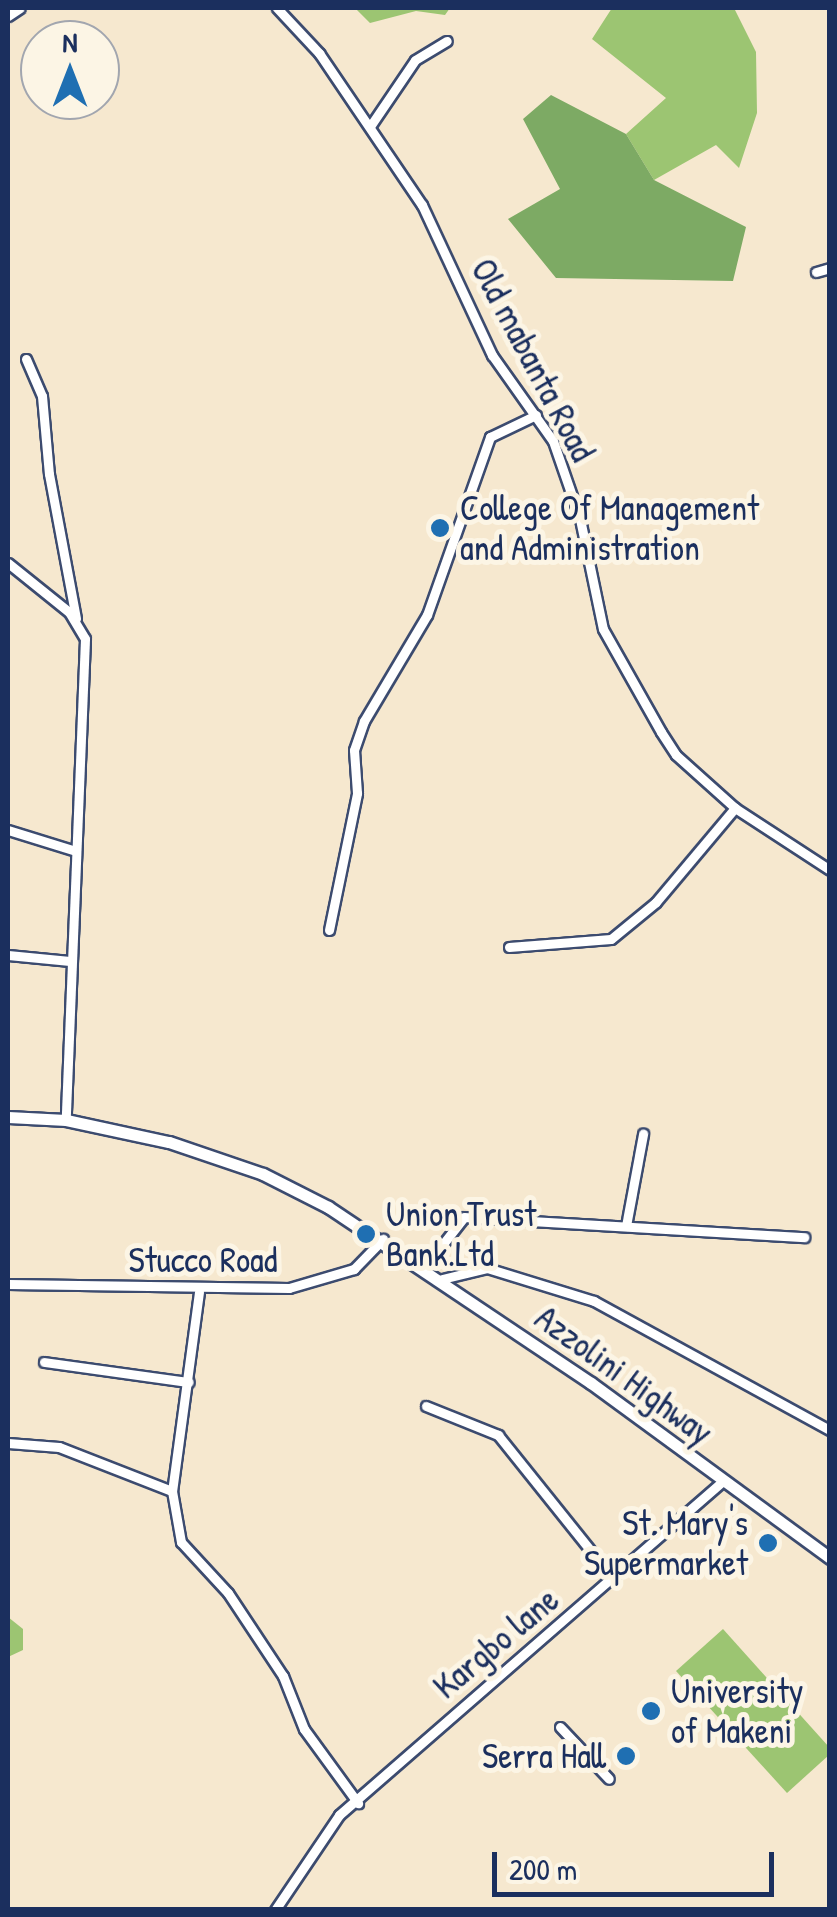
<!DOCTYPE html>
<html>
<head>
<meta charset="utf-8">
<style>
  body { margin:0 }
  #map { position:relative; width:837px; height:1917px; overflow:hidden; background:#f6e8cf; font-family:"Patrick Hand",sans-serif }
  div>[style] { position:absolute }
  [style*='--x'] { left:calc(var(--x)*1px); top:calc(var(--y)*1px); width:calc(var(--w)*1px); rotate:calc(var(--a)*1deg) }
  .green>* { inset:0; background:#9cc572 }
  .forest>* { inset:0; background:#7daa64 }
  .roads { filter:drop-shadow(2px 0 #3c4b6f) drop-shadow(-2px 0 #3c4b6f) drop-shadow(0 2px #3c4b6f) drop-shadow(0 -2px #3c4b6f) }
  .minor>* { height:9px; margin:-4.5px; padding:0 4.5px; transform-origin:4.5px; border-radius:4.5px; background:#fff }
  .major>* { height:11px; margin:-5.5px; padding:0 5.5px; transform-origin:5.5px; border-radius:5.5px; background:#fff }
  .dots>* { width:28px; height:28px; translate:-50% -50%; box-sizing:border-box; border:5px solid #fcf5e5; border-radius:50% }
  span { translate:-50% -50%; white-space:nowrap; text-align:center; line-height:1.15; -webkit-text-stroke:10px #fcf5e5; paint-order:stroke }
  .street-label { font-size:35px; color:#1b2f5e }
  .poi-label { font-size:35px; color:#1b2f5e }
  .left { translate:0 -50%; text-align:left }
  .right { translate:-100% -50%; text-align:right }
  .frame { position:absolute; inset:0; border:10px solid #1b2f5e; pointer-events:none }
  .north { position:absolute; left:20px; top:20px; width:100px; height:100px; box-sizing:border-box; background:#fcf5e5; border:2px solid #a2a6af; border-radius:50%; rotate:0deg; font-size:28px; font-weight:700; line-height:40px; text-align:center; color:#1b2f5e }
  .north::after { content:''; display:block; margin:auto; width:35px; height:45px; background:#1f6fb2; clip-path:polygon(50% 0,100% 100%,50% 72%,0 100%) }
  .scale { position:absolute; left:492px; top:1852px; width:282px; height:45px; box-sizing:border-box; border:5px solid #1b2f5e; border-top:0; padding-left:12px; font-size:30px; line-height:35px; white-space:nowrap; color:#1b2f5e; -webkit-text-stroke:8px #fcf5e5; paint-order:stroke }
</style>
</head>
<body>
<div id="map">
  <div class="green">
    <i style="clip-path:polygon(355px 8px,450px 8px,445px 15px,416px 11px,370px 23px)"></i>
    <i style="clip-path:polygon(612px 8px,734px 8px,756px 52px,757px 113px,739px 168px,716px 145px,654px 180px,626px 134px,666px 98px,592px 39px)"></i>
    <i style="clip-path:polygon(8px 1617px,23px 1629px,23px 1650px,8px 1657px)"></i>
    <i style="clip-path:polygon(723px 1629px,829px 1747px,829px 1755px,787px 1793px,676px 1671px)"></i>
  </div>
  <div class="forest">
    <i style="clip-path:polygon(551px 95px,626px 134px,654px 180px,746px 227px,733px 281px,556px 278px,508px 219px,560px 189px,523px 119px)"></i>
  </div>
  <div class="roads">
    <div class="minor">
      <i style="--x:277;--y:8;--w:62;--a:47"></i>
      <i style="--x:319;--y:53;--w:184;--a:55.9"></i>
      <i style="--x:422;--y:205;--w:166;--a:65"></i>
      <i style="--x:492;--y:355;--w:105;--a:54.7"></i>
      <i style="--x:553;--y:441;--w:83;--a:70.9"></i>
      <i style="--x:580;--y:519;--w:112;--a:78.2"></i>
      <i style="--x:603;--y:629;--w:118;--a:60.6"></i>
      <i style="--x:661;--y:732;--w:27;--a:57"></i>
      <i style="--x:676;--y:755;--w:79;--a:41.9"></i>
      <i style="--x:735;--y:808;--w:113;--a:33.1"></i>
      <i style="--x:8;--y:16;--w:14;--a:-34"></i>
      <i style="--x:371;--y:125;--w:78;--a:-55.9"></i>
      <i style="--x:415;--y:60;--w:37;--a:-31"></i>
      <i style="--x:816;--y:272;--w:15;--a:-16"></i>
      <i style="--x:26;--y:359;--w:40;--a:66.6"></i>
      <i style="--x:42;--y:396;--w:78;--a:84.9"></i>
      <i style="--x:49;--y:474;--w:147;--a:79.4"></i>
      <i style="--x:8;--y:563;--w:78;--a:38.8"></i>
      <i style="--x:69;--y:612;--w:31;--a:59"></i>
      <i style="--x:85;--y:639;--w:481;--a:92.3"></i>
      <i style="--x:8;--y:830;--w:71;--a:17.2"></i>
      <i style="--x:329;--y:930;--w:140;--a:-78.4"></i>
      <i style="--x:357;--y:793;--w:43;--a:-94"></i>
      <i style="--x:354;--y:750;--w:31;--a:-71"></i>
      <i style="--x:364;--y:721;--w:123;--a:-59.3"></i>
      <i style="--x:427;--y:615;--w:189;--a:-70.5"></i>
      <i style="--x:490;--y:437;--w:51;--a:-25.6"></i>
      <i style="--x:509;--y:947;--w:102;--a:-4.5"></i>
      <i style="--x:611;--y:939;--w:58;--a:-39.4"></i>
      <i style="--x:656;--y:902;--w:123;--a:-50"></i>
      <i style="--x:8;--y:955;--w:62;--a:5.5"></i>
      <i style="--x:626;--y:1226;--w:94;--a:-79.5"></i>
      <i style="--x:425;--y:1267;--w:63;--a:-52"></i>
      <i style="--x:464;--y:1217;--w:341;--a:3.4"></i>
      <i style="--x:442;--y:1279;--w:46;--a:-13.7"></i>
      <i style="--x:487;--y:1268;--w:112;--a:17.1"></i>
      <i style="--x:594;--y:1301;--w:269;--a:28.7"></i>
      <i style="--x:8;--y:1284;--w:281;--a:0.8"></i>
      <i style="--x:289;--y:1288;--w:68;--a:-16.3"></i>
      <i style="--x:354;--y:1269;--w:42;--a:-46"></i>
      <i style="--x:199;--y:1292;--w:201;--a:97.7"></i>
      <i style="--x:172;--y:1491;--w:52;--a:80"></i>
      <i style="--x:181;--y:1542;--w:69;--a:47.3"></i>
      <i style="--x:228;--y:1593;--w:100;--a:56.5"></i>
      <i style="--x:283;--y:1676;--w:57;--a:68.4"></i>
      <i style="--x:304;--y:1729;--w:92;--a:53.9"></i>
      <i style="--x:44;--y:1362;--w:146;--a:7.9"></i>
      <i style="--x:426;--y:1406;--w:78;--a:21.9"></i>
      <i style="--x:498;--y:1435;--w:186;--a:51.3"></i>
      <i style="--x:8;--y:1443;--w:51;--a:4.5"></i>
      <i style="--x:59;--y:1447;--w:121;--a:21.3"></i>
      <i style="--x:560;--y:1727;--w:71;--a:46.7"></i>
      <i style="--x:275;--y:1910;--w:115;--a:-56"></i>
      <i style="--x:339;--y:1815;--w:509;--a:-41.02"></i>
    </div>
    <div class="major">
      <i style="--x:8;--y:1117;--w:58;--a:3"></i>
      <i style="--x:66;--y:1120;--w:105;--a:12.1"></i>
      <i style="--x:169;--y:1142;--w:99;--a:18.8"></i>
      <i style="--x:263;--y:1174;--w:73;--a:26.9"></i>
      <i style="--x:328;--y:1207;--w:316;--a:33.8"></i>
      <i style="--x:591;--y:1383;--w:296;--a:36.2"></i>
    </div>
  </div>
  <div class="dots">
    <i style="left:440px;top:528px;background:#1f6fb2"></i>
    <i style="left:366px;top:1234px;background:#1f6fb2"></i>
    <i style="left:768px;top:1543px;background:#1f6fb2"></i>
    <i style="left:651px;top:1711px;background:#1f6fb2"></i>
    <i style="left:626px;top:1756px;background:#1f6fb2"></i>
  </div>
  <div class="street-label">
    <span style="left:533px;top:360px;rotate:62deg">Old mabanta Road</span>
    <span style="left:203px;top:1260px">Stucco Road</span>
    <span style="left:624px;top:1375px;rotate:36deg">Azzolini Highway</span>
    <span style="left:496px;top:1643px;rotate:-40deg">Kargbo lane</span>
  </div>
  <div class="poi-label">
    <span class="left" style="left:460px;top:528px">College Of Management<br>and Administration</span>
    <span class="left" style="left:386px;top:1234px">Union Trust<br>Bank.Ltd</span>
    <span class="right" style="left:748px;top:1543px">St. Mary's<br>Supermarket</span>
    <span class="left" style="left:671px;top:1711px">University<br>of Makeni</span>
    <span class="right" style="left:606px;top:1756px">Serra Hall</span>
  </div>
  <div class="frame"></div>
  <div class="north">N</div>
  <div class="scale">200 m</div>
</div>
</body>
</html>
